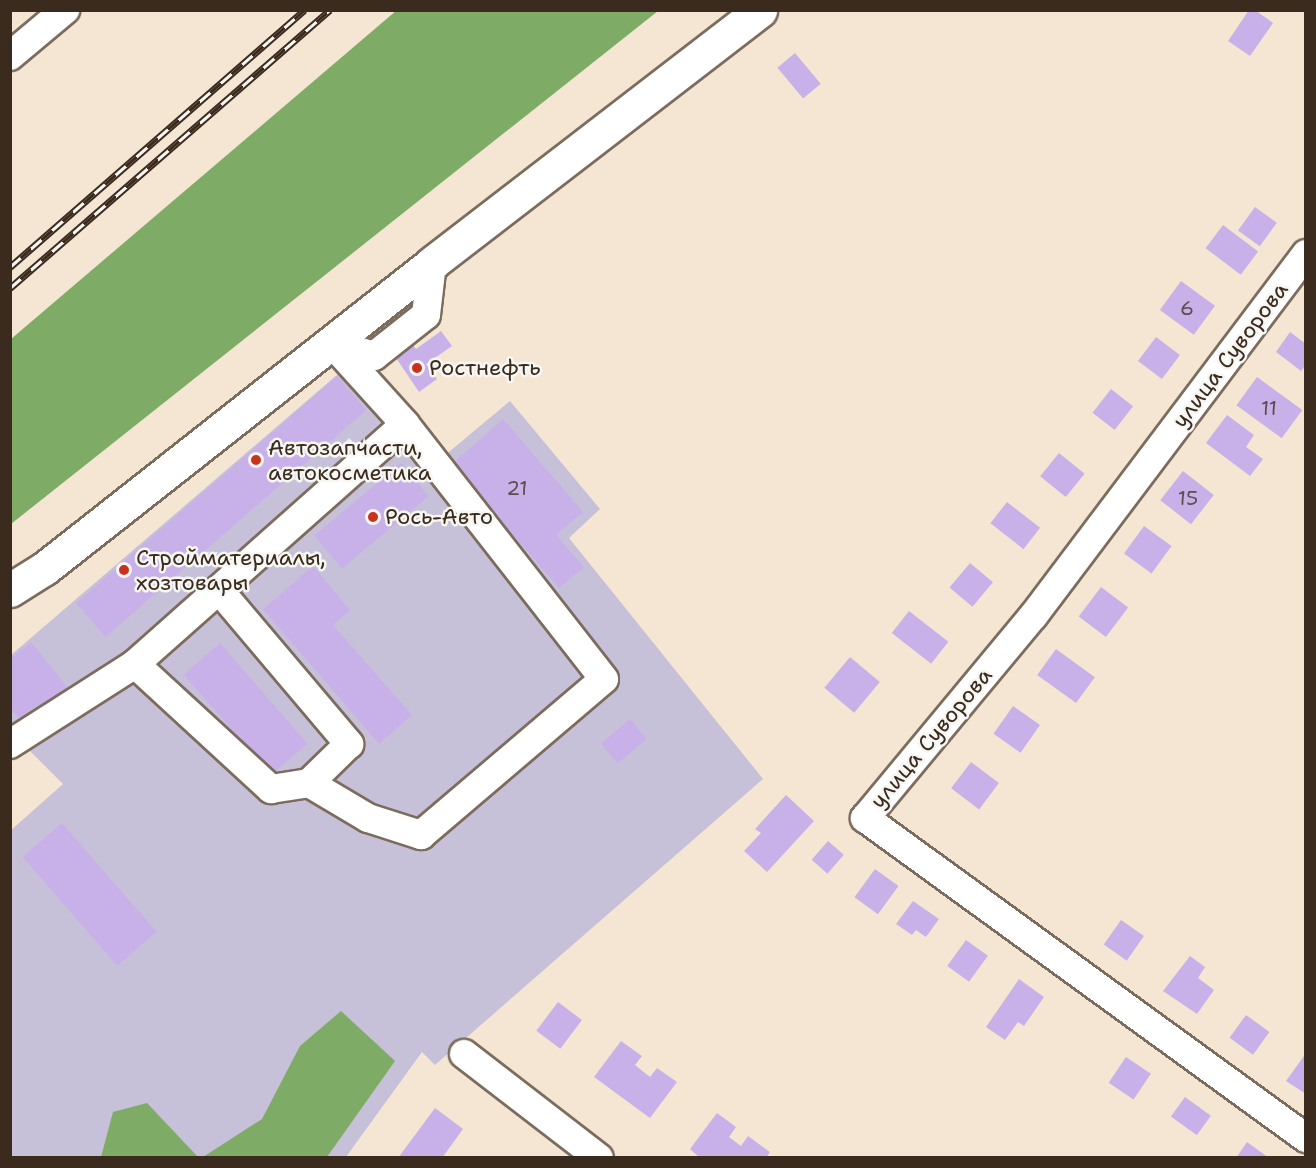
<!DOCTYPE html>
<html>
<head>
<meta charset="utf-8">
<style>
  body { margin:0 }
  #map { position:relative; width:1316px; height:1168px; overflow:hidden; background:#f5e6d3; font-family:"Shantell Sans",sans-serif }
  div>[style] { position:absolute }
  [style*='--x'] { left:calc(var(--x)*1px); top:calc(var(--y)*1px); width:calc(var(--w)*1px); rotate:calc(var(--a)*1deg) }
  .industrial>* { inset:0; background:#c6c0d9 }
  .forest>* { inset:0; background:#7eac66 }
  .building>* { inset:0; background:#c8b1e8; transform-origin:0 0 }
  .roads { filter:drop-shadow(2px 0 #7c6c5d) drop-shadow(-2px 0 #7c6c5d) drop-shadow(0 2px #7c6c5d) drop-shadow(0 -2px #7c6c5d) }
  .minor>* { height:28px; margin:-14px; padding:0 14px; transform-origin:14px; border-radius:14px; background:#fff }
  .major>* { height:33px; margin:-16.5px; padding:0 16.5px; transform-origin:16.5px; border-radius:16.5px; background:#fff }
  .rail>* { height:7px; margin-top:-3.5px; transform-origin:0; background:repeating-linear-gradient(90deg,#f6f6f2 0 14px,#3b2a1e 0 28px); box-sizing:border-box; border-block:2px solid #3b2a1e }
  .dots>* { width:16px; height:16px; translate:-50% -50%; box-sizing:border-box; border:3px solid #f6f6f2; border-radius:50% }
  span { translate:-50% -50%; white-space:nowrap; text-align:center; line-height:1.15; -webkit-text-stroke:5px #f6f6f2; paint-order:stroke }
  .number-label { font-size:20px; color:#5e4c50 }
  .number-label span { -webkit-text-stroke-width:0 }
  .street-label { font-size:22px; color:#3b2a1e }
  .poi-label { font-size:22px; color:#3b2a1e }
  .left { translate:0 -50%; text-align:left }
  .frame { position:absolute; inset:0; border:12px solid #3b2a1e; pointer-events:none }
</style>
</head>
<body>
<div id="map">
  <div class="industrial">
    <i style="clip-path:polygon(345px 368px,431px 467px,510px 401px,600px 509px,569px 538px,763px 779px,435px 1065px,422px 1052px,346px 1157px,11px 1157px,10px 831px,63px 784px,11px 732px,11px 655px)"></i>
  </div>
  <div class="forest">
    <i style="clip-path:polygon(397px 10px,658px 11px,11px 524px,11px 339px)"></i>
    <i style="clip-path:polygon(341px 1011px,395px 1061px,327px 1157px,203px 1157px,262px 1119px,300px 1046px)"></i>
    <i style="clip-path:polygon(147px 1103px,198px 1157px,101px 1157px,113px 1112px)"></i>
  </div>
  <div class="building">
    <i style="clip-path:polygon(1249px 10px,1255px 10px,1273px 23px,1250px 56px,1228px 41px)"></i>
    <i style="left:795px;top:53px;width:40px;height:23px;rotate:50deg"></i>
    <i style="left:1255px;top:207px;width:27px;height:29px;rotate:36deg"></i>
    <i style="left:1223px;top:225px;width:44px;height:29px;rotate:37deg"></i>
    <i style="left:1181px;top:281px;width:42px;height:36px;rotate:36deg"></i>
    <i style="clip-path:polygon(441px 331px,452px 346px,426px 364px,437px 379px,419px 392px,392px 352px,409px 340px,416px 349px)"></i>
    <i style="clip-path:polygon(1290px 332px,1306px 344px,1306px 365px,1301px 371px,1276px 352px)"></i>
    <i style="left:1156px;top:337px;width:30px;height:30px;rotate:37deg"></i>
    <i style="left:337px;top:376px;width:45px;height:346px;rotate:49deg"></i>
    <i style="left:1257px;top:377px;width:56px;height:35px;rotate:36deg"></i>
    <i style="left:1111px;top:389px;width:28px;height:30px;rotate:38deg"></i>
    <i style="clip-path:polygon(1227px 415px,1254px 435px,1246px 447px,1263px 459px,1250px 476px,1206px 443px)"></i>
    <i style="clip-path:polygon(503px 419px,583px 512px,556px 535px,584px 567px,559px 588px,452px 464px)"></i>
    <i style="left:1059px;top:453px;width:33px;height:30px;rotate:39deg"></i>
    <i style="left:401px;top:463px;width:43px;height:113px;rotate:50deg"></i>
    <i style="left:1183px;top:471px;width:39px;height:37px;rotate:38deg"></i>
    <i style="left:1007px;top:502px;width:42px;height:27px;rotate:38deg"></i>
    <i style="left:1144px;top:526px;width:34px;height:34px;rotate:36deg"></i>
    <i style="left:970px;top:563px;width:30px;height:32px;rotate:40deg"></i>
    <i style="clip-path:polygon(313px 566px,350px 610px,333px 625px,412px 715px,379px 744px,263px 609px)"></i>
    <i style="left:1101px;top:587px;width:34px;height:37px;rotate:37deg"></i>
    <i style="left:909px;top:611px;width:50px;height:28px;rotate:38deg"></i>
    <i style="clip-path:polygon(31px 642px,67px 687px,40px 709px,37px 705px,20px 719px,10px 708px,10px 659px)"></i>
    <i style="left:220px;top:643px;width:133px;height:48px;rotate:49deg"></i>
    <i style="left:1056px;top:649px;width:48px;height:32px;rotate:36deg"></i>
    <i style="left:850px;top:657px;width:39px;height:40px;rotate:40deg"></i>
    <i style="left:1013px;top:706px;width:33px;height:34px;rotate:35deg"></i>
    <i style="left:630px;top:719px;width:26px;height:38px;rotate:50deg"></i>
    <i style="left:971px;top:762px;width:35px;height:33px;rotate:37deg"></i>
    <i style="clip-path:polygon(786px 795px,814px 821px,767px 872px,744px 851px,761px 833px,755px 829px)"></i>
    <i style="left:62px;top:823px;width:144px;height:52px;rotate:49deg"></i>
    <i style="left:828px;top:841px;width:21px;height:25px;rotate:41deg"></i>
    <i style="left:875px;top:869px;width:29px;height:35px;rotate:36deg"></i>
    <i style="clip-path:polygon(913px 901px,939px 919px,926px 937px,916px 930px,912px 935px,896px 924px)"></i>
    <i style="left:1121px;top:920px;width:28px;height:30px;rotate:35deg"></i>
    <i style="left:966px;top:940px;width:27px;height:32px;rotate:36deg"></i>
    <i style="clip-path:polygon(1190px 956px,1205px 967px,1198px 978px,1214px 990px,1197px 1014px,1163px 991px)"></i>
    <i style="clip-path:polygon(1019px 979px,1044px 997px,1024px 1026px,1018px 1022px,1005px 1040px,986px 1027px)"></i>
    <i style="left:558px;top:1002px;width:30px;height:36px;rotate:37deg"></i>
    <i style="left:1246px;top:1015px;width:29px;height:28px;rotate:36deg"></i>
    <i style="clip-path:polygon(621px 1041px,642px 1056px,635px 1065px,650px 1077px,657px 1068px,677px 1082px,650px 1118px,594px 1077px)"></i>
    <i style="clip-path:polygon(1306px 1053px,1306px 1094px,1286px 1081px)"></i>
    <i style="left:1126px;top:1057px;width:30px;height:31px;rotate:34deg"></i>
    <i style="left:1185px;top:1097px;width:32px;height:24px;rotate:36deg"></i>
    <i style="clip-path:polygon(435px 1108px,463px 1129px,442px 1158px,398px 1158px)"></i>
    <i style="clip-path:polygon(717px 1113px,736px 1127px,729px 1137px,741px 1146px,748px 1136px,770px 1152px,766px 1158px,700px 1158px,690px 1149px)"></i>
    <i style="clip-path:polygon(1247px 1142px,1269px 1158px,1236px 1158px)"></i>
  </div>
  <div class="roads">
    <div class="minor">
      <i style="--x:10;--y:56;--w:72;--a:-39.9"></i>
      <i style="--x:1306;--y:254;--w:453;--a:127"></i>
      <i style="--x:1033;--y:616;--w:263;--a:129.7"></i>
      <i style="--x:865;--y:818;--w:545;--a:35.97"></i>
      <i style="--x:333;--y:343;--w:43;--a:17.6"></i>
      <i style="--x:374;--y:356;--w:66;--a:-38.3"></i>
      <i style="--x:426;--y:315;--w:52;--a:-83.4"></i>
      <i style="--x:219;--y:590;--w:202;--a:49.8"></i>
      <i style="--x:349;--y:744;--w:56;--a:135.7"></i>
      <i style="--x:135;--y:664;--w:185;--a:42.6"></i>
      <i style="--x:271;--y:789;--w:38;--a:-9"></i>
      <i style="--x:309;--y:783;--w:69;--a:30.7"></i>
      <i style="--x:368;--y:818;--w:56;--a:17.8"></i>
      <i style="--x:421;--y:835;--w:240;--a:-40.4"></i>
      <i style="--x:604;--y:679;--w:323;--a:-128"></i>
      <i style="--x:10;--y:744;--w:148;--a:-32.6"></i>
      <i style="--x:135;--y:664;--w:361;--a:-41.6"></i>
      <i style="--x:405;--y:424;--w:110;--a:-132.1"></i>
      <i style="--x:464;--y:1054;--w:170;--a:37.6"></i>
    </div>
    <div class="major">
      <i style="--x:10;--y:590;--w:41;--a:-32.2"></i>
      <i style="--x:45;--y:568;--w:493;--a:-38.2"></i>
      <i style="--x:432;--y:263;--w:414;--a:-37.6"></i>
    </div>
  </div>
  <div class="rail">
    <i style="--x:10;--y:267;--w:391;--a:-41.1"></i>
    <i style="--x:10;--y:288;--w:424;--a:-41"></i>
  </div>
  <div class="dots">
    <i style="left:417px;top:368px;background:#c8321e"></i>
    <i style="left:256px;top:460px;background:#c8321e"></i>
    <i style="left:373px;top:517px;background:#c8321e"></i>
    <i style="left:124px;top:570px;background:#c8321e"></i>
  </div>
  <div class="number-label">
    <span style="left:1187px;top:308px">6</span>
    <span style="left:1269px;top:408px">11</span>
    <span style="left:517px;top:488px">21</span>
    <span style="left:1188px;top:498px">15</span>
  </div>
  <div class="street-label">
    <span style="left:1230px;top:355px;rotate:-53deg">улица Суворова</span>
    <span style="left:931px;top:738px;rotate:-50deg">улица Суворова</span>
  </div>
  <div class="poi-label">
    <span class="left" style="left:429px;top:368px">Ростнефть</span>
    <span class="left" style="left:268px;top:460px">Автозапчасти,<br>автокосметика</span>
    <span class="left" style="left:385px;top:517px">Рось-Авто</span>
    <span class="left" style="left:136px;top:570px">Стройматериалы,<br>хозтовары</span>
  </div>
  <div class="frame"></div>
</div>
</body>
</html>
